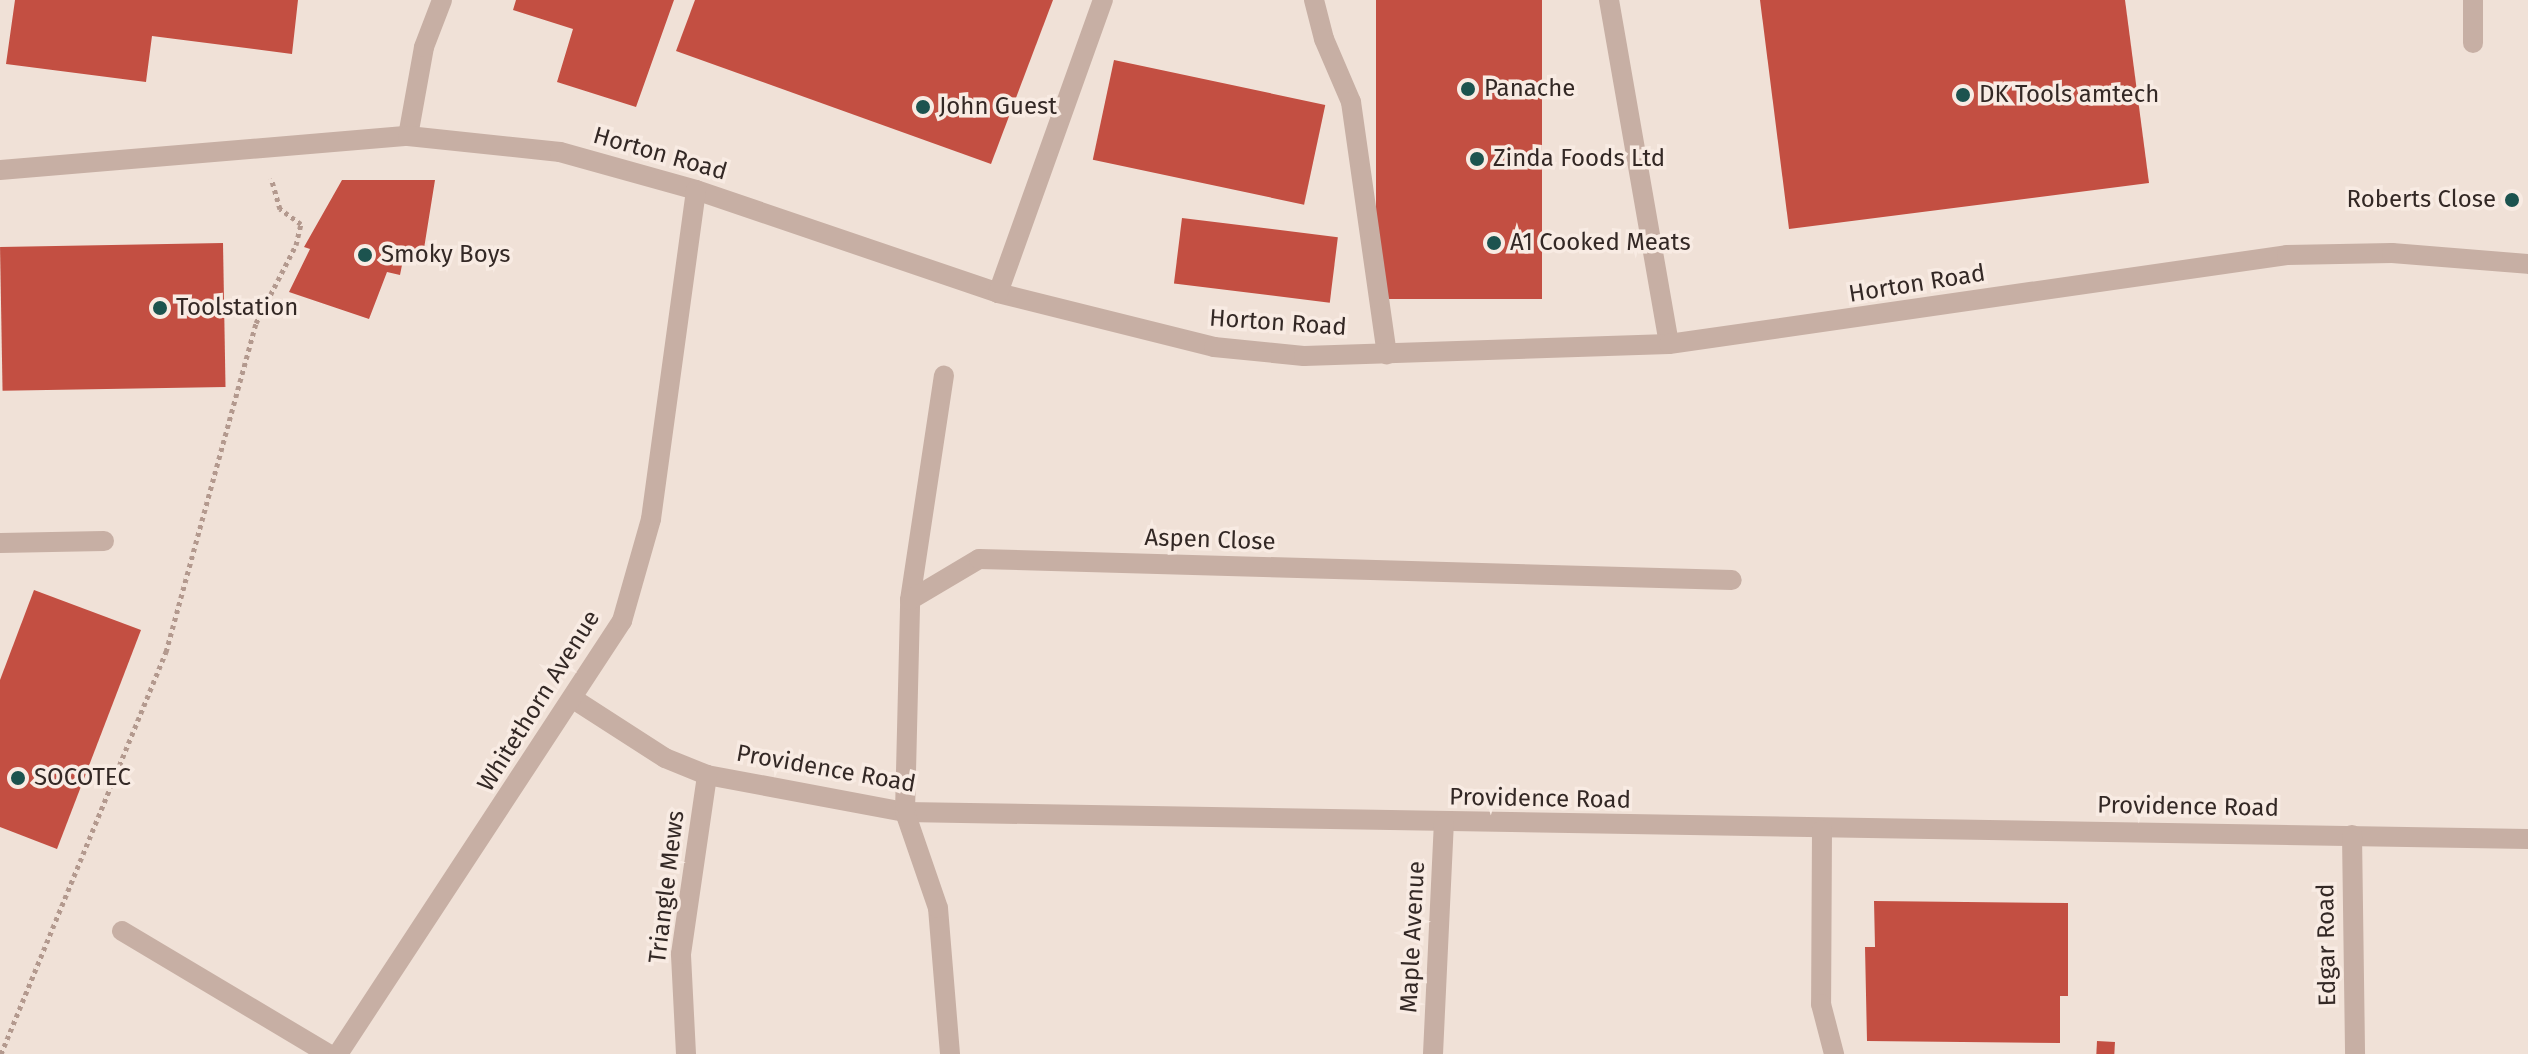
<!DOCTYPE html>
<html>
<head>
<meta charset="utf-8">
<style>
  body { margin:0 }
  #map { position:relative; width:2528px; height:1054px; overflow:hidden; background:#f0e1d7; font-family:"Fira Sans",sans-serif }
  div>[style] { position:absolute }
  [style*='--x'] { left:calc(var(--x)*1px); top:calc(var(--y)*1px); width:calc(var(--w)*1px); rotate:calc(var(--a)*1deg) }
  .building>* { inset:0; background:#c34f42; transform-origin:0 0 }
  .path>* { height:5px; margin-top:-2.5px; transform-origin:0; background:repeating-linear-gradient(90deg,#b3998e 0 4px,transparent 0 8px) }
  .minor>* { height:20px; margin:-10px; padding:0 10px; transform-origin:10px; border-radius:10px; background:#c7afa4 }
  .dots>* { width:22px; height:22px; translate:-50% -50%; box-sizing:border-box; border:4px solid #f8ebe3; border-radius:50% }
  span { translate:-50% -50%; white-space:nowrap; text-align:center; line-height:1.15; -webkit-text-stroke:7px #f8ebe3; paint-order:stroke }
  .poi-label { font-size:24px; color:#332825 }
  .left { translate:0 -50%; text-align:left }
  .right { translate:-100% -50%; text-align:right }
  .street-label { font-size:24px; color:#332825 }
</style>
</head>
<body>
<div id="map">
  <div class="building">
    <i style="clip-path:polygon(15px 0,298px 0,292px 54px,152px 36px,146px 82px,6px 64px)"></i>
    <i style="clip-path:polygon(516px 0,674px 0,636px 107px,557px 82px,573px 29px,513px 10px)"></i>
    <i style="clip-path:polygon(695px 0,1053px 0,991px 164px,676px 51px)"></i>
    <i style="left:1376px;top:0;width:166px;height:299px"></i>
    <i style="clip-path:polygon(1760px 0,2125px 0,2149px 183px,1789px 229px)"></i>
    <i style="left:1114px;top:60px;width:216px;height:102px;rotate:12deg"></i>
    <i style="clip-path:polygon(342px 180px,435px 180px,422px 261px,403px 260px,400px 275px,387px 272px,369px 319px,289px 292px,310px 249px,304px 247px)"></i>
    <i style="left:1182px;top:218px;width:157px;height:66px;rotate:7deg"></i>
    <i style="left:223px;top:243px;width:144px;height:223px;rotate:89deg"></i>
    <i style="clip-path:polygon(34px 590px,141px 630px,57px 849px,0 827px,0 680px)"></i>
    <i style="clip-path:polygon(1874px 901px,2068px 903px,2068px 996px,2060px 996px,2060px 1043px,1867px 1041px,1865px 947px,1875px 947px)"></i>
    <i style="left:2097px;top:1041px;width:18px;height:13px;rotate:3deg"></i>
  </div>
  <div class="path">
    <i style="--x:1;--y:1054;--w:435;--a:-67.7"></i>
    <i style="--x:166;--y:652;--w:341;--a:-74.7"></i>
    <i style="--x:256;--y:323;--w:88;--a:-62.9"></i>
    <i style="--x:296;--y:245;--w:22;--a:-77"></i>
    <i style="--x:301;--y:224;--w:26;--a:-144"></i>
    <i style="--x:280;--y:209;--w:32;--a:-106"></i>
  </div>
  <div class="minor">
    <i style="--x:1314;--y:0;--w:40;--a:75.6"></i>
    <i style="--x:1324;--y:39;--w:69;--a:66.8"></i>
    <i style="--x:1351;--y:102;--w:255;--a:81.9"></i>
    <i style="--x:1609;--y:0;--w:349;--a:80.1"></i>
    <i style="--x:2473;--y:0;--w:43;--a:90"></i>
    <i style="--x:408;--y:136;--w:90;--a:-79.8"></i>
    <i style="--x:424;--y:47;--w:50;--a:-69"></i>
    <i style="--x:0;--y:170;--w:409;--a:-4.8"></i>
    <i style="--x:408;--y:136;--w:153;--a:6"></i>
    <i style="--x:560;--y:152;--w:141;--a:15.6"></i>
    <i style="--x:696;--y:190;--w:319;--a:18.8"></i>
    <i style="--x:998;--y:293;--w:223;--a:14"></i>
    <i style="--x:1214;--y:347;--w:90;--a:5.7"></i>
    <i style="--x:1304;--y:356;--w:365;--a:-1.9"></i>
    <i style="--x:1669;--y:344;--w:624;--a:-8.19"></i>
    <i style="--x:2287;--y:255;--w:105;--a:-1.1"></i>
    <i style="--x:2392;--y:253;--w:136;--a:4.6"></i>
    <i style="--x:998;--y:293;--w:311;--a:-70.3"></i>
    <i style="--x:0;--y:543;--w:104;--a:-1.1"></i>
    <i style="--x:910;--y:600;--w:227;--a:-81.4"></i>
    <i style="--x:575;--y:700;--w:107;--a:32.8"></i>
    <i style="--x:665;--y:758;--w:45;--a:22"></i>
    <i style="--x:707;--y:775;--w:201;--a:10.6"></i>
    <i style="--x:905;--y:812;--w:1623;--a:0.95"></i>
    <i style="--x:1822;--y:830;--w:174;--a:90.3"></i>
    <i style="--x:1821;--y:1004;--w:52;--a:75.4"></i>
    <i style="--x:2352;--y:835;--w:219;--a:89.2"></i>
    <i style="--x:122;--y:931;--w:240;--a:30.8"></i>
    <i style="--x:338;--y:1054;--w:518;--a:-56.74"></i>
    <i style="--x:622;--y:621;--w:106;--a:-74.1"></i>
    <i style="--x:651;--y:519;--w:332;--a:-82.2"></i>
    <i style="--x:686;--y:1054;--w:100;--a:-92.9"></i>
    <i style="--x:681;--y:954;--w:181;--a:-81.7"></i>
    <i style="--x:950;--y:1054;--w:146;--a:-94.7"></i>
    <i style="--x:938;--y:908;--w:102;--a:-109"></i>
    <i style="--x:905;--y:812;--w:212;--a:-88.6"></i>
    <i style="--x:910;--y:600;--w:80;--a:-30.7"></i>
    <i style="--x:979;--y:559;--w:753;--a:1.6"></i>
    <i style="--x:1433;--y:1054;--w:231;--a:-87.3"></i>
  </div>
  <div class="dots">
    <i style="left:1468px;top:89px;background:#1c534f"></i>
    <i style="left:1963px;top:95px;background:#1c534f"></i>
    <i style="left:923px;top:107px;background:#1c534f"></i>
    <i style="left:1477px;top:159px;background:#1c534f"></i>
    <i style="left:2512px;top:200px;background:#1c534f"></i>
    <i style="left:1494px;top:243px;background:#1c534f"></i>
    <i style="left:365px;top:255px;background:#1c534f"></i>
    <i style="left:160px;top:308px;background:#1c534f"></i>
    <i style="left:18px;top:778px;background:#1c534f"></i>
  </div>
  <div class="poi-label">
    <span class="left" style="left:1484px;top:89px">Panache</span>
    <span class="left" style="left:1979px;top:95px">DK Tools amtech</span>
    <span class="left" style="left:939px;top:107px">John Guest</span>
    <span class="left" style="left:1493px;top:159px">Zinda Foods Ltd</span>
    <span class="right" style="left:2496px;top:200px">Roberts Close</span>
    <span class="left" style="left:1510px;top:243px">A1 Cooked Meats</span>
    <span class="left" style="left:381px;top:255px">Smoky Boys</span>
    <span class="left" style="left:176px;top:308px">Toolstation</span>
    <span class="left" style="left:34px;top:778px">SOCOTEC</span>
  </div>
  <div class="street-label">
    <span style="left:660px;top:154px;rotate:16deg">Horton Road</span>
    <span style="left:1917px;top:284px;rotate:-9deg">Horton Road</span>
    <span style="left:1278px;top:323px;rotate:4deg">Horton Road</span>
    <span style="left:1210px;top:540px;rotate:2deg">Aspen Close</span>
    <span style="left:539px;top:701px;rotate:-58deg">Whitethorn Avenue</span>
    <span style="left:826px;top:769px;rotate:10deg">Providence Road</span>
    <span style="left:1540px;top:799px;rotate:1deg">Providence Road</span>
    <span style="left:2188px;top:807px;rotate:1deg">Providence Road</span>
    <span style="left:667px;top:887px;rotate:-83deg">Triangle Mews</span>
    <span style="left:1413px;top:937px;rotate:-87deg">Maple Avenue</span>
    <span style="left:2327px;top:945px;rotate:-91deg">Edgar Road</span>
  </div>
</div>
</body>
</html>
